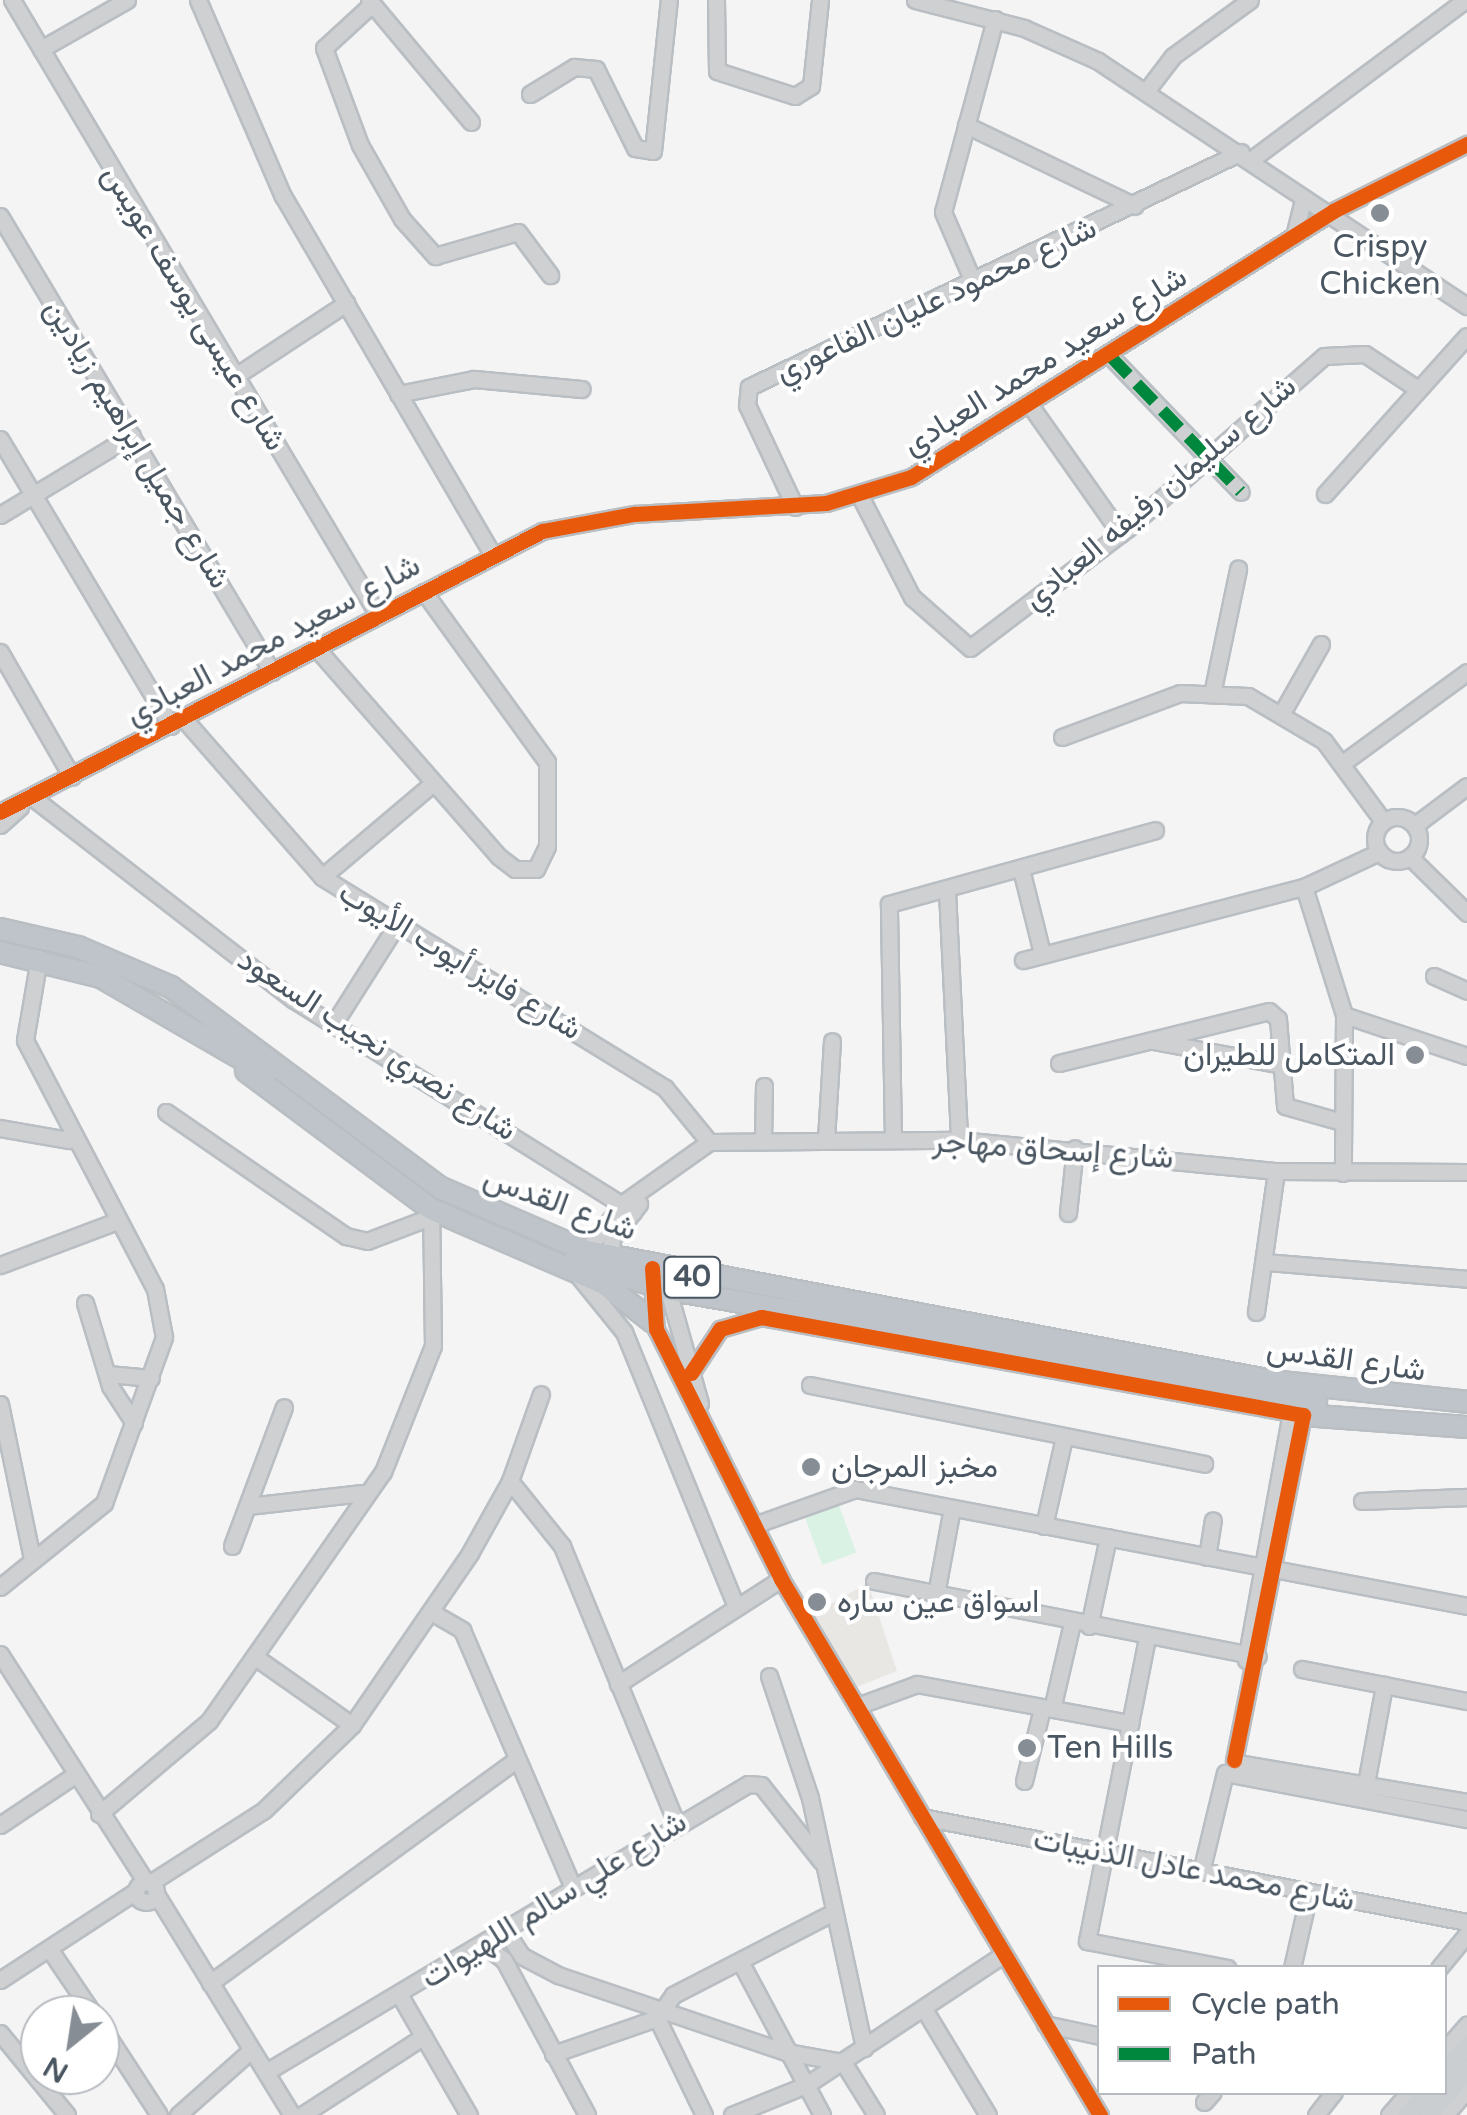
<!DOCTYPE html>
<html>
<head>
<meta charset="utf-8">
<style>
  body { margin:0 }
  #map { position:relative; width:1467px; height:2115px; overflow:hidden; background:#f4f4f4; font-family:"Varela Round",Vazirmatn,sans-serif }
  div>[style] { position:absolute }
  [style*='--x'] { left:calc(var(--x)*1px); top:calc(var(--y)*1px); width:calc(var(--w)*1px); rotate:calc(var(--a)*1deg) }
  .commercial>* { inset:0; background:#e8e7e3 }
  .green>* { inset:0; background:#d9f2e3; transform-origin:0 0 }
  .roads { filter:drop-shadow(2px 0 #b9bec3) drop-shadow(-2px 0 #b9bec3) drop-shadow(0 2px #b9bec3) drop-shadow(0 -2px #b9bec3) }
  .minor>* { height:15px; margin:-7.5px; padding:0 7.5px; transform-origin:7.5px; border-radius:7.5px; background:#ced0d2 }
  .minor>.ring { margin:-7.5px; padding:0; box-sizing:content-box; background:none; border:15px solid #ced0d2; border-radius:50% }
  .major>* { height:18px; margin:-9px; padding:0 9px; transform-origin:9px; border-radius:9px; background:#caced1 }
  .highway>* { height:20px; margin:-10px; padding:0 10px; transform-origin:10px; border-radius:10px; background:#bec4c9 }
  .quiet>* { height:12px; margin-top:-6px; transform-origin:0; background:repeating-linear-gradient(90deg,#00873e 0 25px,transparent 0 37px) }
  .cycleway>* { height:15px; margin:-7.5px; padding:0 7.5px; transform-origin:7.5px; border-radius:7.5px; background:#e8590c }
  .dots>* { width:28px; height:28px; translate:-50% -50%; box-sizing:border-box; border:5px solid #fff; border-radius:50% }
  span { translate:-50% -50%; white-space:nowrap; text-align:center; line-height:1.15; -webkit-text-stroke:8px #fff; paint-order:stroke }
  .shield-label span { padding:2px 8px; background:#fff; border:2px solid; border-radius:8px; -webkit-text-stroke-width:0 }
  .shield-label { font-size:30px; color:#4a5661; font-weight:700 }
  .poi-label { font-size:32px; color:#4a5661 }
  .right { translate:-100% -50%; text-align:right }
  .left { translate:0 -50%; text-align:left }
  .street-label { font-size:32px; color:#4a5661 }
  .legend { position:absolute; left:1097px; top:1965px; width:350px; height:130px; box-sizing:border-box; background:#fff; border:2px solid #b7bbc0; margin:0; padding:12px 18px; list-style:none; font-size:30px; color:#4a5661 }
  .legend li { display:flex; align-items:center; gap:20px; height:50px }
  .legend b { width:50px; border:2px solid #b7bbc0 }
  .north { position:absolute; left:20px; top:1995px; width:100px; height:100px; box-sizing:border-box; background:#fff; border:2px solid #b7bbc0; border-radius:50%; rotate:210deg; font-size:28px; font-weight:700; line-height:40px; text-align:center; color:#4a5661 }
  .north::after { content:''; display:block; margin:auto; width:35px; height:45px; background:#868d94; clip-path:polygon(50% 0,100% 100%,50% 72%,0 100%) }
</style>
</head>
<body>
<div id="map">
  <div class="commercial">
    <i style="clip-path:polygon(868px 1583px,897px 1671px,857px 1687px,811px 1615px)"></i>
  </div>
  <div class="green">
    <i style="left:837px;top:1500px;width:56px;height:36px;rotate:70deg"></i>
  </div>
  <div class="roads">
    <div class="minor">
      <i style="--x:12;--y:0;--w:716;--a:59.24"></i>
      <i style="--x:198;--y:0;--w:214;--a:66.6"></i>
      <i style="--x:283;--y:196;--w:416;--a:59.7"></i>
      <i style="--x:369;--y:0;--w:159;--a:50.1"></i>
      <i style="--x:716;--y:0;--w:71;--a:89.2"></i>
      <i style="--x:717;--y:71;--w:82;--a:17.8"></i>
      <i style="--x:795;--y:96;--w:19;--a:-32"></i>
      <i style="--x:811;--y:86;--w:86;--a:-84"></i>
      <i style="--x:915;--y:0;--w:113;--a:14.4"></i>
      <i style="--x:1024;--y:28;--w:81;--a:24"></i>
      <i style="--x:1098;--y:61;--w:443;--a:33.6"></i>
      <i style="--x:372;--y:4;--w:65;--a:137.5"></i>
      <i style="--x:324;--y:48;--w:103;--a:69.6"></i>
      <i style="--x:360;--y:145;--w:85;--a:60.4"></i>
      <i style="--x:402;--y:219;--w:50;--a:48.3"></i>
      <i style="--x:435;--y:256;--w:86;--a:-16.1"></i>
      <i style="--x:518;--y:232;--w:54;--a:53.3"></i>
      <i style="--x:41;--y:49;--w:99;--a:-29.7"></i>
      <i style="--x:1147;--y:90;--w:43;--a:-52.6"></i>
      <i style="--x:1173;--y:56;--w:95;--a:-36"></i>
      <i style="--x:530;--y:94;--w:52;--a:-31.5"></i>
      <i style="--x:574;--y:67;--w:22;--a:5"></i>
      <i style="--x:596;--y:69;--w:88;--a:63.7"></i>
      <i style="--x:635;--y:148;--w:18;--a:9"></i>
      <i style="--x:653;--y:151;--w:152;--a:-84"></i>
      <i style="--x:966;--y:125;--w:187;--a:25.6"></i>
      <i style="--x:1252;--y:159;--w:266;--a:-36.7"></i>
      <i style="--x:0;--y:216;--w:531;--a:59.18"></i>
      <i style="--x:1294;--y:236;--w:37;--a:-76"></i>
      <i style="--x:975;--y:286;--w:81;--a:-113.4"></i>
      <i style="--x:943;--y:212;--w:200;--a:-74.9"></i>
      <i style="--x:1111;--y:357;--w:187;--a:46.1"></i>
      <i style="--x:237;--y:375;--w:131;--a:-33.4"></i>
      <i style="--x:398;--y:394;--w:77;--a:-11.2"></i>
      <i style="--x:474;--y:379;--w:108;--a:5.3"></i>
      <i style="--x:1032;--y:408;--w:154;--a:54.8"></i>
      <i style="--x:0;--y:439;--w:334;--a:59.2"></i>
      <i style="--x:1325;--y:494;--w:212;--a:-48.1"></i>
      <i style="--x:860;--y:496;--w:114;--a:62.8"></i>
      <i style="--x:912;--y:597;--w:77;--a:41.3"></i>
      <i style="--x:970;--y:648;--w:197;--a:-37.2"></i>
      <i style="--x:1127;--y:529;--w:262;--a:-41.3"></i>
      <i style="--x:1324;--y:356;--w:41;--a:-2.8"></i>
      <i style="--x:1365;--y:354;--w:61;--a:33.7"></i>
      <i style="--x:795;--y:507;--w:113;--a:-115.2"></i>
      <i style="--x:747;--y:405;--w:18;--a:-84"></i>
      <i style="--x:749;--y:387;--w:545;--a:-25.53"></i>
      <i style="--x:0;--y:515;--w:154;--a:-31.2"></i>
      <i style="--x:317;--y:649;--w:275;--a:48.8"></i>
      <i style="--x:498;--y:856;--w:21;--a:37"></i>
      <i style="--x:515;--y:869;--w:21;--a:0"></i>
      <i style="--x:536;--y:869;--w:25;--a:-64"></i>
      <i style="--x:547;--y:846;--w:84;--a:-90"></i>
      <i style="--x:547;--y:762;--w:210;--a:-125.9"></i>
      <i style="--x:0;--y:652;--w:144;--a:60.1"></i>
      <i style="--x:1213;--y:689;--w:123;--a:-78.2"></i>
      <i style="--x:1283;--y:711;--w:77;--a:-60.4"></i>
      <i style="--x:183;--y:718;--w:211;--a:48.8"></i>
      <i style="--x:322;--y:877;--w:403;--a:31.6"></i>
      <i style="--x:665;--y:1088;--w:70;--a:50.8"></i>
      <i style="--x:1062;--y:737;--w:126;--a:-20.4"></i>
      <i style="--x:1180;--y:693;--w:68;--a:2.5"></i>
      <i style="--x:1248;--y:696;--w:88;--a:30.6"></i>
      <i style="--x:1324;--y:741;--w:99;--a:53.6"></i>
      <i style="--x:1344;--y:762;--w:152;--a:-36.2"></i>
      <i style="--x:32;--y:797;--w:331;--a:37.8"></i>
      <i style="--x:294;--y:1000;--w:400;--a:32"></i>
      <i style="--x:0;--y:812;--w:611;--a:-27.4"></i>
      <i style="--x:542;--y:531;--w:94;--a:-10.5"></i>
      <i style="--x:634;--y:514;--w:192;--a:-3.3"></i>
      <i style="--x:826;--y:503;--w:89;--a:-17"></i>
      <i style="--x:911;--y:477;--w:499;--a:-32.2"></i>
      <i style="--x:1333;--y:211;--w:150;--a:-26.6"></i>
      <i class="ring" style="left:1375px;top:817px;width:29px;height:29px"></i>
      <i style="--x:0;--y:825;--w:27;--a:-42"></i>
      <i style="--x:1415;--y:825;--w:65;--a:-36.9"></i>
      <i style="--x:1410;--y:857;--w:80;--a:44.5"></i>
      <i style="--x:1021;--y:869;--w:87;--a:76"></i>
      <i style="--x:322;--y:877;--w:144;--a:-40.2"></i>
      <i style="--x:1304;--y:887;--w:134;--a:72.6"></i>
      <i style="--x:1344;--y:1015;--w:158;--a:90.4"></i>
      <i style="--x:947;--y:891;--w:249;--a:87.2"></i>
      <i style="--x:1023;--y:960;--w:290;--a:-14.6"></i>
      <i style="--x:1304;--y:887;--w:83;--a:-25"></i>
      <i style="--x:1434;--y:976;--w:36;--a:24"></i>
      <i style="--x:1344;--y:1015;--w:130;--a:18.4"></i>
      <i style="--x:333;--y:1025;--w:114;--a:-57.6"></i>
      <i style="--x:1153;--y:1041;--w:131;--a:10.5"></i>
      <i style="--x:1059;--y:1063;--w:216;--a:-13.9"></i>
      <i style="--x:1269;--y:1011;--w:12;--a:42"></i>
      <i style="--x:1278;--y:1019;--w:87;--a:85.4"></i>
      <i style="--x:1285;--y:1106;--w:59;--a:15.7"></i>
      <i style="--x:166;--y:1112;--w:219;--a:34.6"></i>
      <i style="--x:346;--y:1236;--w:22;--a:13"></i>
      <i style="--x:367;--y:1241;--w:62;--a:-20.8"></i>
      <i style="--x:0;--y:1128;--w:70;--a:9.9"></i>
      <i style="--x:826;--y:1139;--w:98;--a:-86.5"></i>
      <i style="--x:893;--y:1140;--w:236;--a:-91"></i>
      <i style="--x:889;--y:904;--w:276;--a:-15.5"></i>
      <i style="--x:763;--y:1141;--w:55;--a:-89"></i>
      <i style="--x:1068;--y:1213;--w:65;--a:-83.9"></i>
      <i style="--x:586;--y:1251;--w:61;--a:-52.4"></i>
      <i style="--x:623;--y:1203;--w:105;--a:-35.3"></i>
      <i style="--x:709;--y:1142;--w:250;--a:-0.5"></i>
      <i style="--x:959;--y:1140;--w:319;--a:5.6"></i>
      <i style="--x:1276;--y:1171;--w:191;--a:0.3"></i>
      <i style="--x:613;--y:1259;--w:19;--a:-96"></i>
      <i style="--x:611;--y:1240;--w:46;--a:-52.1"></i>
      <i style="--x:1266;--y:1262;--w:202;--a:4.8"></i>
      <i style="--x:0;--y:1265;--w:125;--a:-20.6"></i>
      <i style="--x:577;--y:1274;--w:75;--a:51"></i>
      <i style="--x:624;--y:1332;--w:294;--a:67.8"></i>
      <i style="--x:651;--y:1274;--w:55;--a:84.8"></i>
      <i style="--x:656;--y:1329;--w:280;--a:63.4"></i>
      <i style="--x:781;--y:1579;--w:624;--a:59.24"></i>
      <i style="--x:666;--y:1283;--w:125;--a:74.2"></i>
      <i style="--x:85;--y:1303;--w:87;--a:73.2"></i>
      <i style="--x:110;--y:1386;--w:44;--a:57"></i>
      <i style="--x:1256;--y:1312;--w:142;--a:-81.9"></i>
      <i style="--x:691;--y:1373;--w:53;--a:-56.6"></i>
      <i style="--x:720;--y:1329;--w:43;--a:-16.3"></i>
      <i style="--x:761;--y:1317;--w:551;--a:10.25"></i>
      <i style="--x:1303;--y:1415;--w:352;--a:101.3"></i>
      <i style="--x:108;--y:1374;--w:43;--a:5.3"></i>
      <i style="--x:810;--y:1385;--w:402;--a:11.3"></i>
      <i style="--x:0;--y:1404;--w:158;--a:78.3"></i>
      <i style="--x:510;--y:1481;--w:83;--a:51.3"></i>
      <i style="--x:562;--y:1546;--w:300;--a:67.6"></i>
      <i style="--x:1362;--y:1501;--w:105;--a:-2.2"></i>
      <i style="--x:248;--y:1506;--w:115;--a:-6.5"></i>
      <i style="--x:754;--y:1525;--w:107;--a:-19.6"></i>
      <i style="--x:855;--y:1489;--w:623;--a:10.82"></i>
      <i style="--x:1044;--y:1526;--w:91;--a:-77.3"></i>
      <i style="--x:232;--y:1546;--w:148;--a:-69.5"></i>
      <i style="--x:1207;--y:1557;--w:37;--a:-81"></i>
      <i style="--x:874;--y:1581;--w:391;--a:11.1"></i>
      <i style="--x:0;--y:1587;--w:134;--a:-38.9"></i>
      <i style="--x:104;--y:1503;--w:177;--a:-70.1"></i>
      <i style="--x:164;--y:1337;--w:49;--a:-100.6"></i>
      <i style="--x:155;--y:1289;--w:281;--a:-117.6"></i>
      <i style="--x:25;--y:1040;--w:83;--a:-80.3"></i>
      <i style="--x:936;--y:1594;--w:87;--a:-79.5"></i>
      <i style="--x:433;--y:1613;--w:34;--a:30"></i>
      <i style="--x:462;--y:1630;--w:279;--a:66.7"></i>
      <i style="--x:1089;--y:1626;--w:91;--a:-77.9"></i>
      <i style="--x:1147;--y:1638;--w:309;--a:101.2"></i>
      <i style="--x:1087;--y:1941;--w:143;--a:10.9"></i>
      <i style="--x:0;--y:1654;--w:271;--a:57.4"></i>
      <i style="--x:258;--y:1659;--w:115;--a:35.1"></i>
      <i style="--x:1246;--y:1660;--w:251;--a:-79.7"></i>
      <i style="--x:1302;--y:1669;--w:168;--a:11"></i>
      <i style="--x:769;--y:1676;--w:129;--a:71.4"></i>
      <i style="--x:810;--y:1798;--w:256;--a:77.8"></i>
      <i style="--x:618;--y:1684;--w:194;--a:-32.8"></i>
      <i style="--x:857;--y:1706;--w:64;--a:-20.1"></i>
      <i style="--x:917;--y:1684;--w:217;--a:10.4"></i>
      <i style="--x:1052;--y:1709;--w:88;--a:-76.9"></i>
      <i style="--x:1237;--y:1763;--w:233;--a:9.6"></i>
      <i style="--x:1230;--y:1774;--w:241;--a:10.8"></i>
      <i style="--x:1024;--y:1781;--w:75;--a:-76.1"></i>
      <i style="--x:1365;--y:1789;--w:106;--a:-79.6"></i>
      <i style="--x:99;--y:1814;--w:144;--a:-40.2"></i>
      <i style="--x:209;--y:1721;--w:304;--a:-55.1"></i>
      <i style="--x:383;--y:1472;--w:136;--a:-68.4"></i>
      <i style="--x:433;--y:1346;--w:137;--a:-90.8"></i>
      <i style="--x:922;--y:1817;--w:555;--a:10.91"></i>
      <i style="--x:0;--y:1825;--w:88;--a:-33.9"></i>
      <i style="--x:1201;--y:1872;--w:102;--a:-76.4"></i>
      <i class="ring" style="left:136px;top:1882px;width:5px;height:5px"></i>
      <i style="--x:150;--y:1883;--w:135;--a:-32.6"></i>
      <i style="--x:264;--y:1810;--w:122;--a:-44"></i>
      <i style="--x:352;--y:1725;--w:209;--a:-55.5"></i>
      <i style="--x:470;--y:1553;--w:82;--a:-60.9"></i>
      <i style="--x:510;--y:1481;--w:92;--a:-70.4"></i>
      <i style="--x:156;--y:1894;--w:259;--a:58.4"></i>
      <i style="--x:505;--y:1930;--w:31;--a:57"></i>
      <i style="--x:522;--y:1956;--w:41;--a:27.8"></i>
      <i style="--x:558;--y:1975;--w:241;--a:18.7"></i>
      <i style="--x:786;--y:2052;--w:58;--a:10"></i>
      <i style="--x:843;--y:2062;--w:62;--a:58.1"></i>
      <i style="--x:484;--y:1945;--w:25;--a:37"></i>
      <i style="--x:504;--y:1960;--w:176;--a:61.8"></i>
      <i style="--x:50;--y:1950;--w:78;--a:55.9"></i>
      <i style="--x:742;--y:1965;--w:170;--a:61.9"></i>
      <i style="--x:1292;--y:1968;--w:77;--a:-77.2"></i>
      <i style="--x:1439;--y:1968;--w:44;--a:-50.5"></i>
      <i style="--x:0;--y:1980;--w:163;--a:-33.2"></i>
      <i style="--x:210;--y:1983;--w:375;--a:-36.1"></i>
      <i style="--x:399;--y:1994;--w:140;--a:60"></i>
      <i style="--x:924;--y:2009;--w:124;--a:58.9"></i>
      <i style="--x:657;--y:2018;--w:108;--a:64.1"></i>
      <i style="--x:100;--y:2024;--w:108;--a:57"></i>
      <i style="--x:1045;--y:2024;--w:56;--a:12.3"></i>
      <i style="--x:0;--y:2033;--w:106;--a:50.7"></i>
      <i style="--x:1444;--y:2051;--w:35;--a:-49"></i>
      <i style="--x:553;--y:2054;--w:110;--a:-19.1"></i>
      <i style="--x:657;--y:2018;--w:28;--a:-55"></i>
      <i style="--x:673;--y:1995;--w:174;--a:-27.3"></i>
      <i style="--x:266;--y:2072;--w:561;--a:-30.86"></i>
      <i style="--x:748;--y:1784;--w:13;--a:4"></i>
      <i style="--x:761;--y:1785;--w:97;--a:51.7"></i>
      <i style="--x:1204;--y:2102;--w:13;--a:-48"></i>
      <i style="--x:178;--y:2115;--w:96;--a:-41.6"></i>
      <i style="--x:302;--y:2115;--w:145;--a:-32.9"></i>
      <i style="--x:732;--y:2115;--w:80;--a:-22.1"></i>
      <i style="--x:806;--y:2085;--w:234;--a:-33.5"></i>
      <i style="--x:1316;--y:2115;--w:29;--a:-52"></i>
      <i style="--x:1389;--y:2115;--w:30;--a:-49"></i>
      <i style="--x:1445;--y:2115;--w:33;--a:-49"></i>
    </div>
    <div class="major">
      <i style="--x:1444;--y:2073;--w:35;--a:-49"></i>
      <i style="--x:1408;--y:2115;--w:30;--a:-49"></i>
      <i style="--x:1429;--y:2115;--w:59;--a:-49.8"></i>
    </div>
    <div class="highway">
      <i style="--x:0;--y:929;--w:80;--a:13"></i>
      <i style="--x:78;--y:947;--w:101;--a:23.3"></i>
      <i style="--x:171;--y:987;--w:337;--a:36.7"></i>
      <i style="--x:441;--y:1188;--w:158;--a:23.5"></i>
      <i style="--x:586;--y:1251;--w:698;--a:10.73"></i>
      <i style="--x:1272;--y:1381;--w:196;--a:6.1"></i>
      <i style="--x:0;--y:952;--w:104;--a:13.9"></i>
      <i style="--x:101;--y:977;--w:190;--a:30.1"></i>
      <i style="--x:246;--y:1071;--w:231;--a:36.7"></i>
      <i style="--x:431;--y:1209;--w:189;--a:23.4"></i>
      <i style="--x:604;--y:1284;--w:62;--a:37.8"></i>
      <i style="--x:574;--y:1261;--w:96;--a:16.9"></i>
      <i style="--x:666;--y:1289;--w:660;--a:9.86"></i>
      <i style="--x:1303;--y:1415;--w:164;--a:4.2"></i>
    </div>
  </div>
  <div class="quiet">
    <i style="--x:1111;--y:357;--w:187;--a:46.1"></i>
  </div>
  <div class="cycleway">
    <i style="--x:0;--y:812;--w:611;--a:-27.4"></i>
    <i style="--x:542;--y:531;--w:94;--a:-10.5"></i>
    <i style="--x:634;--y:514;--w:192;--a:-3.3"></i>
    <i style="--x:826;--y:503;--w:89;--a:-17"></i>
    <i style="--x:911;--y:477;--w:499;--a:-32.2"></i>
    <i style="--x:1333;--y:211;--w:150;--a:-26.6"></i>
    <i style="--x:652;--y:1268;--w:61;--a:86.2"></i>
    <i style="--x:656;--y:1329;--w:280;--a:63.4"></i>
    <i style="--x:781;--y:1579;--w:624;--a:59.24"></i>
    <i style="--x:691;--y:1373;--w:53;--a:-56.6"></i>
    <i style="--x:720;--y:1329;--w:43;--a:-16.3"></i>
    <i style="--x:761;--y:1317;--w:551;--a:10.25"></i>
    <i style="--x:1303;--y:1415;--w:352;--a:101.3"></i>
  </div>
  <div class="dots">
    <i style="left:1380px;top:213px;background:#868d94"></i>
    <i style="left:1415px;top:1055px;background:#868d94"></i>
    <i style="left:811px;top:1467px;background:#868d94"></i>
    <i style="left:817px;top:1602px;background:#868d94"></i>
    <i style="left:1027px;top:1748px;background:#868d94"></i>
  </div>
  <div class="shield-label">
    <span style="left:692px;top:1277px">40</span>
  </div>
  <div class="poi-label">
    <span style="left:1380px;top:266px">Crispy<br>Chicken</span>
    <span class="right" style="left:1395px;top:1055px">المتكامل للطيران</span>
    <span class="left" style="left:831px;top:1467px">مخبز المرجان</span>
    <span class="left" style="left:837px;top:1602px">اسواق عين ساره</span>
    <span class="left" style="left:1047px;top:1748px">Ten Hills</span>
  </div>
  <div class="street-label">
    <span style="left:936px;top:300px;rotate:-25deg">شارع محمود عليان الفاعوري</span>
    <span style="left:194px;top:308px;rotate:59deg">شارع عيسى يوسف عويس</span>
    <span style="left:1045px;top:361px;rotate:-32deg">شارع سعيد محمد العبادي</span>
    <span style="left:137px;top:444px;rotate:59deg">شارع جميل إبراهيم زيادين</span>
    <span style="left:1160px;top:493px;rotate:-40deg">شارع سليمان رفيفه العبادي</span>
    <span style="left:273px;top:640px;rotate:-28deg">شارع سعيد محمد العبادي</span>
    <span style="left:460px;top:961px;rotate:31deg">شارع فايز أيوب الأيوب</span>
    <span style="left:377px;top:1045px;rotate:33deg">شارع نصري نجيب السعود</span>
    <span style="left:1053px;top:1150px;rotate:4deg">شارع إسحاق مهاجر</span>
    <span style="left:560px;top:1204px;rotate:20deg">شارع القدس</span>
    <span style="left:1346px;top:1360px;rotate:8deg">شارع القدس</span>
    <span style="left:1194px;top:1870px;rotate:11deg">شارع محمد عادل الذنيبات</span>
    <span style="left:554px;top:1900px;rotate:-32deg">شارع علي سالم اللهيوات</span>
  </div>
  <ul class="legend">
  <li><b style="height:12px;background:#e8590c"></b>Cycle path</li>
  <li><b style="height:12px;background:#00873e"></b>Path</li>
  </ul>
  <div class="north">N</div>
</div>
</body>
</html>
